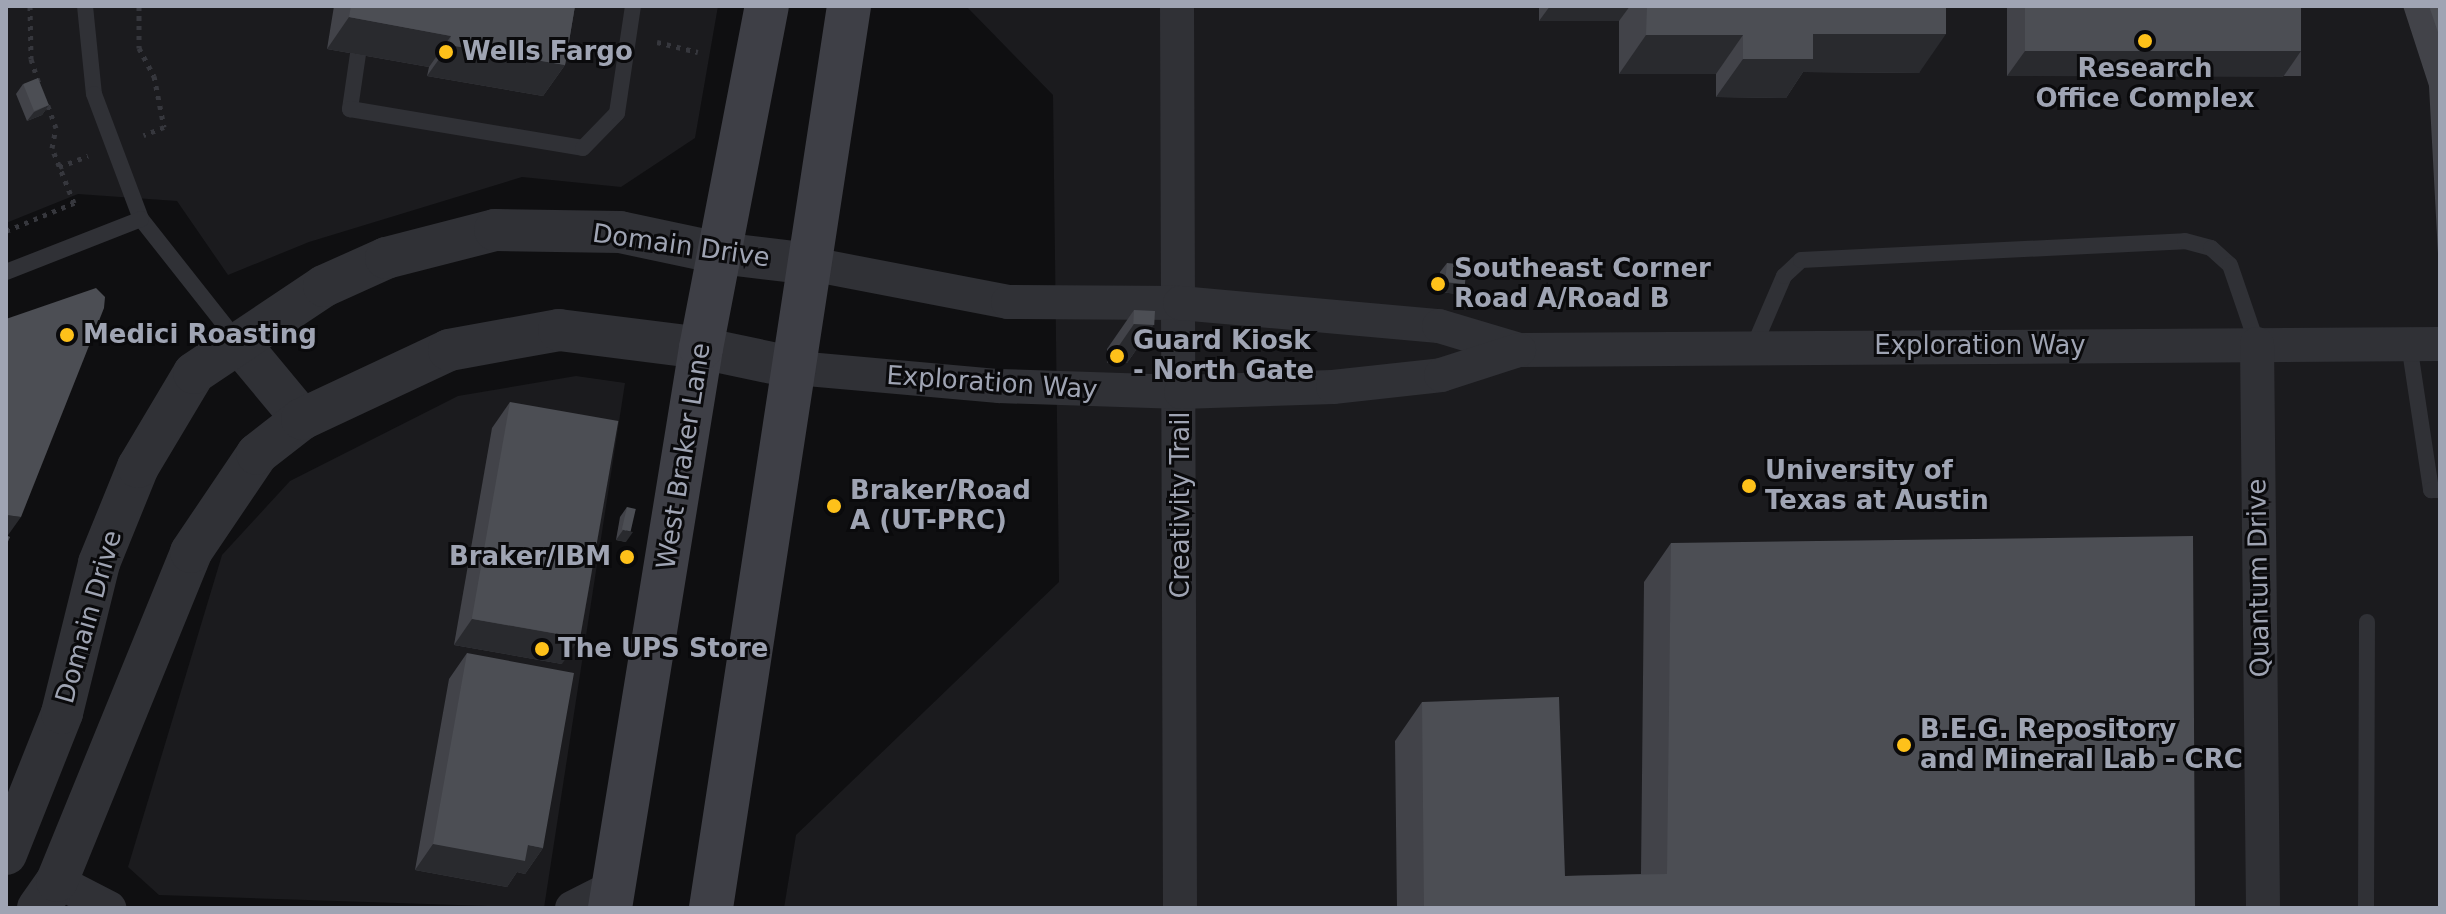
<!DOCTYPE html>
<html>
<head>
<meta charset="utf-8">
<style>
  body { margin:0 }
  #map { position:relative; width:2446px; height:914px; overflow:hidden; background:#0f0f11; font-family:"DejaVu Sans",sans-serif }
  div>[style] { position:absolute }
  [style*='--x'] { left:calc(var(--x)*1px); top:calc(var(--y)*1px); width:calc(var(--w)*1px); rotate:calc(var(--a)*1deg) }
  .built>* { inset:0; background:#1b1b1e }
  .path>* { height:5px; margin-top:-2.5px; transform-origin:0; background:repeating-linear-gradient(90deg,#36373d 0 4px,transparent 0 10px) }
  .service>* { height:16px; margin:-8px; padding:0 8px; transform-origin:8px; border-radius:8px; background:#303136 }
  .minor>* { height:34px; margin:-17px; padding:0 17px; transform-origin:17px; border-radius:17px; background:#303136 }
  .tertiary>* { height:42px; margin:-21px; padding:0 21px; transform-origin:21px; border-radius:21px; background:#303136 }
  .secondary>* { height:44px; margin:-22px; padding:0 22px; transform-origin:22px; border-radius:22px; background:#3e3f46 }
  .wall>* { inset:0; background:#424349; transform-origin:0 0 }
  .shaded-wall>* { inset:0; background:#292a2e }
  .building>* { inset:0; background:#4c4e54; transform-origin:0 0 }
  .dots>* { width:22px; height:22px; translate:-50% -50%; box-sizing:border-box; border:4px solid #0a0a0c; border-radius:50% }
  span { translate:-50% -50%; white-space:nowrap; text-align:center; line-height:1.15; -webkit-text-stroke:6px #0a0a0c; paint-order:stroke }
  .poi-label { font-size:26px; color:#9fa4b3; font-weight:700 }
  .left { translate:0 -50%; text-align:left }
  .right { translate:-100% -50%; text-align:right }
  .street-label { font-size:26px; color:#9fa4b3 }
  .frame { position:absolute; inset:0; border:8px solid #9fa4b3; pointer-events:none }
</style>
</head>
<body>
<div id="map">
  <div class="built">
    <i style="clip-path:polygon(6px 6px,718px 6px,695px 138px,621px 187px,522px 177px,309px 242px,228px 275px,177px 201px,78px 194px,6px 223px)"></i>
    <i style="clip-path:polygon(966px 6px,2440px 6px,2440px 908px,784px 908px,796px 835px,1059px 582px,1053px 95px)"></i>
    <i style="clip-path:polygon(576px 376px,625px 383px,544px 908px,159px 895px,128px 867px,222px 555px,290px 481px,458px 396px)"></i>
  </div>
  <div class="path">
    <i style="--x:30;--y:6;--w:53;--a:88.9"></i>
    <i style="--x:31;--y:59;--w:25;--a:72"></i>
    <i style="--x:139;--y:6;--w:42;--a:90"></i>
    <i style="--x:139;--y:48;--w:32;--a:62"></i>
    <i style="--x:154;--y:76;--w:52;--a:78.9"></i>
    <i style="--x:164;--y:127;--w:22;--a:158"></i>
    <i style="--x:657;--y:42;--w:42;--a:13.7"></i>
    <i style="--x:59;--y:167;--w:31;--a:-21"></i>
    <i style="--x:6;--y:231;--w:74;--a:-22.4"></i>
    <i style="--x:74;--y:203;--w:59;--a:-111.8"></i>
    <i style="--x:52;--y:148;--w:20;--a:-79"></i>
    <i style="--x:56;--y:128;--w:27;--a:-110"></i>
  </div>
  <div class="service">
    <i style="--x:85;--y:6;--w:88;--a:84.2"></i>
    <i style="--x:94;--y:94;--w:134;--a:69.4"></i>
    <i style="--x:141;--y:219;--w:157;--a:51.7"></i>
    <i style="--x:358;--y:54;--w:56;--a:98.3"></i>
    <i style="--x:350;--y:109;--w:236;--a:9.5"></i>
    <i style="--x:583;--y:148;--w:49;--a:-45.8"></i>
    <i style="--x:617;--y:113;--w:108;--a:-81.5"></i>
    <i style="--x:6;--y:272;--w:145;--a:-21.4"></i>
    <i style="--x:2409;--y:344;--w:148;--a:81.4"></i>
    <i style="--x:2431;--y:490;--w:9;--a:0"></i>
    <i style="--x:1753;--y:348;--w:78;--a:-66.7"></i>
    <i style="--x:1784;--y:276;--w:23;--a:-43"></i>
    <i style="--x:1801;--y:260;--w:384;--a:-2.8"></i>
    <i style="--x:2185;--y:241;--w:27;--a:15"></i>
    <i style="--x:2211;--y:248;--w:25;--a:42"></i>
    <i style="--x:2230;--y:265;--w:83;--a:71.1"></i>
    <i style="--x:2366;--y:908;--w:286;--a:-89.8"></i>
  </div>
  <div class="minor">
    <i style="--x:1177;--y:6;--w:902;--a:89.81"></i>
    <i style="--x:811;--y:264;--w:201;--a:10.9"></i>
    <i style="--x:1008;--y:302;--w:172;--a:0.3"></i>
    <i style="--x:1180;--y:303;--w:260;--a:5.1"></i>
    <i style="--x:1439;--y:326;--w:84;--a:16.7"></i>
    <i style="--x:1519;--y:350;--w:921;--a:-0.37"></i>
    <i style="--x:2257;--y:344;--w:564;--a:89.39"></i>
    <i style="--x:796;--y:368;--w:204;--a:5.1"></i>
    <i style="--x:999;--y:386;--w:182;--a:1.9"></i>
    <i style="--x:1181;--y:392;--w:152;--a:-1.9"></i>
    <i style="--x:1333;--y:387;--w:109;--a:-6.3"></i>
    <i style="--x:1441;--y:375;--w:82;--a:-17.8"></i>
    <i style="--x:57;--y:881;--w:59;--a:27.4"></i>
    <i style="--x:572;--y:908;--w:46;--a:-27.1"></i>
  </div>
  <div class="tertiary">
    <i style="--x:239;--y:343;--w:99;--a:50.3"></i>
    <i style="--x:6;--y:854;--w:152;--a:-68.3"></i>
    <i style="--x:62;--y:713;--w:154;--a:-76.1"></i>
    <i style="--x:99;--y:563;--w:104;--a:-67.9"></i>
    <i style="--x:138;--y:467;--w:109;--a:-59.2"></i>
    <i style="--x:194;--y:373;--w:156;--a:-33.8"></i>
    <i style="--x:324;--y:286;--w:68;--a:-24.3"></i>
    <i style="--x:386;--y:258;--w:113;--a:-14.4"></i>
    <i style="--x:495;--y:230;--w:125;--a:0.9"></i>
    <i style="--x:620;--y:232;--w:101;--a:12"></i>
    <i style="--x:719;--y:253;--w:93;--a:6.8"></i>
    <i style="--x:38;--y:908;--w:33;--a:-55"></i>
    <i style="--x:57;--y:881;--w:355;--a:-67.8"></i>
    <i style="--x:191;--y:552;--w:118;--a:-56"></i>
    <i style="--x:257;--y:454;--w:57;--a:-37.9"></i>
    <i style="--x:302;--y:419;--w:162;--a:-25.1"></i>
    <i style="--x:449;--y:350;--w:112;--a:-10.3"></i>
    <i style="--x:559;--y:330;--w:143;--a:7.2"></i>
    <i style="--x:701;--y:348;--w:97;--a:11.9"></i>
  </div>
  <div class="secondary">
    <i style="--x:610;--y:908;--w:567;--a:-80.77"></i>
    <i style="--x:701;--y:348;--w:348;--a:-79.1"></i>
    <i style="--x:711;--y:908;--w:912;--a:-81.3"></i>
  </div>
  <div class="wall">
    <i style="clip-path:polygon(334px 6px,575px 6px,565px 65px,543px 96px,427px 76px,429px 67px,327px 49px)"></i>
    <i style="clip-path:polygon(1539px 6px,1946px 6px,1919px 73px,1803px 72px,1786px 98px,1716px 97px,1716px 74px,1619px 74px,1619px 21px,1539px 21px)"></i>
    <i style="left:2007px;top:6px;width:294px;height:70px"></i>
    <i style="clip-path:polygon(2403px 6px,2440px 6px,2440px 254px,2438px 254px,2429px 86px)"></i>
    <i style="clip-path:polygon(23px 84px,49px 105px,42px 115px,27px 121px,16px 94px)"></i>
    <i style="clip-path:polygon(1447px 263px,1465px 284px,1458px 294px,1439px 292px,1440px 272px)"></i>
    <i style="clip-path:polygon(1134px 310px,1154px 324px,1127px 363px,1107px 363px,1107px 349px)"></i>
    <i style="clip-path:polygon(510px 402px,562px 664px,454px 645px,492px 428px)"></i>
    <i style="clip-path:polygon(627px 507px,626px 542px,616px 540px,620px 517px)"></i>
    <i style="clip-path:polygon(1671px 543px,2195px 908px,1397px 908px,1395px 741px,1422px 702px,1565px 876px,1641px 874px,1644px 582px)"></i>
    <i style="clip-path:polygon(467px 653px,543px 848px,525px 874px,517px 872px,507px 887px,415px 870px,449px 679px)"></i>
  </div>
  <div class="shaded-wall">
    <i style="clip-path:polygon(1550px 6px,1630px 6px,1619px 21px,1539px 21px)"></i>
    <i style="clip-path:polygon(349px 17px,451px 36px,429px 67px,327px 49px)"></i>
    <i style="clip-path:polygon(1813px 34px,1946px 34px,1919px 73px,1803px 72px,1786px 98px,1716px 97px,1743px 59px)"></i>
    <i style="clip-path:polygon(1646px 35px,1743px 35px,1716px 74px,1619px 74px)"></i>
    <i style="clip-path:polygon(449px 45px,565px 65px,543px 96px,427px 76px)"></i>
    <i style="clip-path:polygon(2025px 51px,2301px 51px,2283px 77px,2007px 76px)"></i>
    <i style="clip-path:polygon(49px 105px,42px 115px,27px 121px,34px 112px)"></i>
    <i style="clip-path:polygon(1446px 282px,1465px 284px,1458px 294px,1439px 292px)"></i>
    <i style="clip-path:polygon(1134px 324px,1154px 324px,1127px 363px,1107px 363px)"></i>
    <i style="clip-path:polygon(6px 515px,21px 517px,6px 538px)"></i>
    <i style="clip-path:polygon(623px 530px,633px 532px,626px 542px,616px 540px)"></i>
    <i style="clip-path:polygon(472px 619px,580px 638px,562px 664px,454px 645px)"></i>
    <i style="clip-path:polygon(433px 844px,528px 845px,543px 848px,525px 874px,517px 872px,507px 887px,415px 870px)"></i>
  </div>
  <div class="building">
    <i style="clip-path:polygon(351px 6px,575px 6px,565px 65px,449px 45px,451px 36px,349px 17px)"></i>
    <i style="clip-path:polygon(1647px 6px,1946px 6px,1946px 34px,1813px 34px,1813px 59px,1743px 59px,1743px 35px,1646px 35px)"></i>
    <i style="left:2025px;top:6px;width:276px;height:45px"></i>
    <i style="clip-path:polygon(2429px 6px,2440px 6px,2440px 38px)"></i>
    <i style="left:38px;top:78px;width:29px;height:16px;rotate:68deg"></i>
    <i style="left:1447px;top:263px;width:20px;height:19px;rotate:6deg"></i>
    <i style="clip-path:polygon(96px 288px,105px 297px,104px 308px,21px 517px,6px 515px,6px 319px)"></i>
    <i style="left:1134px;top:310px;width:21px;height:14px;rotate:3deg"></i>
    <i style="left:510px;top:402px;width:110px;height:220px;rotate:10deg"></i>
    <i style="left:627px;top:507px;width:9px;height:23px;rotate:13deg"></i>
    <i style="clip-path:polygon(6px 535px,10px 537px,6px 546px)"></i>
    <i style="clip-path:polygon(2193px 536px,2195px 908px,1424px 908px,1422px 702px,1559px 697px,1565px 876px,1667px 874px,1671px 543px)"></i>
    <i style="clip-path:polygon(467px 653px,574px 673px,543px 848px,528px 845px,525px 861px,433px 844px)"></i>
  </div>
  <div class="dots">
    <i style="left:2145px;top:41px;background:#fec11a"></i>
    <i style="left:446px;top:52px;background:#fec11a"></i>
    <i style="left:1438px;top:284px;background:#fec11a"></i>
    <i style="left:67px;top:335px;background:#fec11a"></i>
    <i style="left:1117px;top:356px;background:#fec11a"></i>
    <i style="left:1749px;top:486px;background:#fec11a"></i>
    <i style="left:834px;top:506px;background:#fec11a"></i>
    <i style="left:627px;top:557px;background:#fec11a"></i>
    <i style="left:542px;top:649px;background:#fec11a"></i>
    <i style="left:1904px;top:745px;background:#fec11a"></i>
  </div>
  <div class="poi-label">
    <span class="left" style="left:462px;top:52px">Wells Fargo</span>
    <span style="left:2145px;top:84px">Research<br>Office Complex</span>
    <span class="left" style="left:1454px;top:284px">Southeast Corner<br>Road A/Road B</span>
    <span class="left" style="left:83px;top:335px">Medici Roasting</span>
    <span class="left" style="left:1133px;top:356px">Guard Kiosk<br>- North Gate</span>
    <span class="left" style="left:1765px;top:486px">University of<br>Texas at Austin</span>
    <span class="left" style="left:850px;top:506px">Braker/Road<br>A (UT-PRC)</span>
    <span class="right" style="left:611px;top:557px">Braker/IBM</span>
    <span class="left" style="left:558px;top:649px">The UPS Store</span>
    <span class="left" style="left:1920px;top:745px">B.E.G. Repository<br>and Mineral Lab - CRC</span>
  </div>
  <div class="street-label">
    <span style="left:681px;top:246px;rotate:8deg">Domain Drive</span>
    <span style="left:1980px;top:346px">Exploration Way</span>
    <span style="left:992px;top:383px;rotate:4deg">Exploration Way</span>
    <span style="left:684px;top:456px;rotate:-81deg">West Braker Lane</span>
    <span style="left:1181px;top:505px;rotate:-90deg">Creativity Trail</span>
    <span style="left:2259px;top:578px;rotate:-91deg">Quantum Drive</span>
    <span style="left:89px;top:617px;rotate:-74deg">Domain Drive</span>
  </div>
  <div class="frame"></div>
</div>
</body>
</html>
